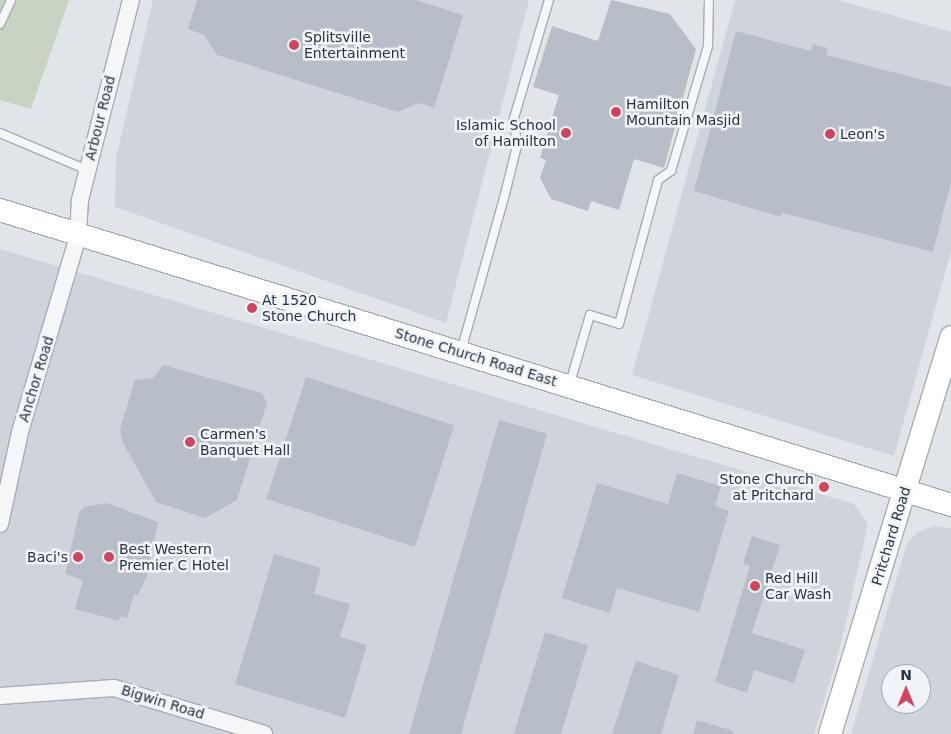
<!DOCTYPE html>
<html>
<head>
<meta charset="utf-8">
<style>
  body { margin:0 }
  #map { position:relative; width:951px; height:734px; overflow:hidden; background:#e1e5ea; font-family:"DejaVu Sans",sans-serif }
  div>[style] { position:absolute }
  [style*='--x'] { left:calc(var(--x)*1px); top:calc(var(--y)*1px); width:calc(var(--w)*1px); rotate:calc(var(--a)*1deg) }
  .built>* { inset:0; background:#cfd4dc }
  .green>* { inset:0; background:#c7d4c2 }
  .building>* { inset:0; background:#b8bec7; transform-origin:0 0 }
  .roads { filter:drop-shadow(1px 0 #a6acb4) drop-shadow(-1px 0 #a6acb4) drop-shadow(0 1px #a6acb4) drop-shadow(0 -1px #a6acb4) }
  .service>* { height:8px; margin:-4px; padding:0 4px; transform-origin:4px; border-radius:4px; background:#f4f6f8 }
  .minor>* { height:16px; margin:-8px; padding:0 8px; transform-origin:8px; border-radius:8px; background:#f4f6f8 }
  .secondary>* { height:22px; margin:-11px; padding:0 11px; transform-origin:11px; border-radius:11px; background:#fff }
  .dots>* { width:14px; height:14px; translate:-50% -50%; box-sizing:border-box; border:2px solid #f1f4f7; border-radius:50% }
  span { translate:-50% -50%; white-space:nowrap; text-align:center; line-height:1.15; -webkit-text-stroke:5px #f1f4f7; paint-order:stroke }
  .poi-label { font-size:14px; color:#293342 }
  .left { translate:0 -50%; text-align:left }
  .right { translate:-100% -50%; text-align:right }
  .street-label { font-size:14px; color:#293342 }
  .north { position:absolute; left:881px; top:664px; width:50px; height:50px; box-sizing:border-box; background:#f1f4f7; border:1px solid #a1a7af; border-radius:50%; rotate:0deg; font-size:14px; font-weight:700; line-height:20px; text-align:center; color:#293342 }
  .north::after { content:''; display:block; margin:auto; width:18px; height:22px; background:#d1455d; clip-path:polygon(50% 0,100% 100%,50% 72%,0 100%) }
</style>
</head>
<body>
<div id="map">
  <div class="built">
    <i style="clip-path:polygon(153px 0,529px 0,446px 323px,115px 207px,116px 158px)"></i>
    <i style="clip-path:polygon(735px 0,838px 0,951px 32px,951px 251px,894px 456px,632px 375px)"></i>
    <i style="clip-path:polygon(0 249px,854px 504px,868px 524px,840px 648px,814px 734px,0 734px)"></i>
    <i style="clip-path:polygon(evenodd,934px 526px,951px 528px,951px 734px,851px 734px,907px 543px,918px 532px,934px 526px,891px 674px,921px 674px,921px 704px,891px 704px,891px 674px)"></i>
  </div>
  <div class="green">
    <i style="clip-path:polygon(0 0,69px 0,31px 109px,0 100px)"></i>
  </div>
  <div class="building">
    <i style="clip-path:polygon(197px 0,415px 0,463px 15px,434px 108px,419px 103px,398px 112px,217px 55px,204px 35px,188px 29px)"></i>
    <i style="clip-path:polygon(611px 0,670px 14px,696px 49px,664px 168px,634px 159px,619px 210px,591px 201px,588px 211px,551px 199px,540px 178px,546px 160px,540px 158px,559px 95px,533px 87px,552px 26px,598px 41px)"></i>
    <i style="clip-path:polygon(736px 31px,811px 51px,813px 44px,828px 48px,826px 55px,951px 87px,951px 182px,933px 252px,783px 213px,781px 217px,694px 191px)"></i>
    <i style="clip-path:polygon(163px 365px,262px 393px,267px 403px,237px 500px,205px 518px,156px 502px,123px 443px,120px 429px,135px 380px,153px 378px)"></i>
    <i style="left:306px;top:377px;width:156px;height:128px;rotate:18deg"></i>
    <i style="left:499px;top:420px;width:50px;height:328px;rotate:16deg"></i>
    <i style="clip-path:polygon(677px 473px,721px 486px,715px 506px,729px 511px,699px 612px,617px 588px,610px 613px,562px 598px,597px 483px,668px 504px)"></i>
    <i style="clip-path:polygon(107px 503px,158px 522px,147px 576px,138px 595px,134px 594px,127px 618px,120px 616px,119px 621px,75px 609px,83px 580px,65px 574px,79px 513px,84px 507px)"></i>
    <i style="clip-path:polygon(752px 536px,780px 545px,752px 633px,805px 650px,794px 683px,754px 670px,747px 693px,715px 682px,750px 566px,743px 564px)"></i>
    <i style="clip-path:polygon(274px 554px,321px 568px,314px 594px,350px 604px,340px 637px,367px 645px,345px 718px,235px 684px)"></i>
    <i style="left:545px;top:632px;width:45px;height:107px;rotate:17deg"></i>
    <i style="clip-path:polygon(636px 661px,679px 675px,661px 734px,612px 734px)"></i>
    <i style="clip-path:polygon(697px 720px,733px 731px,733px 734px,693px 734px)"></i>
  </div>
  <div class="roads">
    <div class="service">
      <i style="--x:0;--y:24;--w:26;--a:-65"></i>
      <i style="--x:0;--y:133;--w:95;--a:23"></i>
      <i style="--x:461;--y:351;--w:159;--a:-74.3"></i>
      <i style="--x:504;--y:198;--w:54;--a:-76"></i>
      <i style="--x:517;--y:146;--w:28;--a:-96"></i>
      <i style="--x:514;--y:118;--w:123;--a:-73.5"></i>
      <i style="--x:570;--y:383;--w:71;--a:-73.6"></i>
      <i style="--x:590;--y:315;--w:30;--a:17"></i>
      <i style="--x:619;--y:324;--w:149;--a:-74.8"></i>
      <i style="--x:658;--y:180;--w:16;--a:-35"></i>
      <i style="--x:671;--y:171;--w:130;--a:-73.5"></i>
      <i style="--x:708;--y:46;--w:46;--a:-88.8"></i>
    </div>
    <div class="minor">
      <i style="--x:0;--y:524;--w:94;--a:-77.7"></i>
      <i style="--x:20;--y:432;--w:204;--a:-73.5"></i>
      <i style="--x:78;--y:236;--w:36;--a:-87"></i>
      <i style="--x:80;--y:200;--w:206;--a:-75.7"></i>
      <i style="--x:0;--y:696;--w:114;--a:-4"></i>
      <i style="--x:114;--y:688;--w:157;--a:17"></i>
    </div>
    <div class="secondary">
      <i style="--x:0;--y:210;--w:996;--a:17.23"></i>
      <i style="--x:830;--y:734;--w:415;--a:-73"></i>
    </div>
  </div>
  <div class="dots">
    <i style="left:294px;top:45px;background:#d1455d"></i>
    <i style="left:616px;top:112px;background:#d1455d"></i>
    <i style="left:566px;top:133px;background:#d1455d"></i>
    <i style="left:830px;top:134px;background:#d1455d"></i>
    <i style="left:252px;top:308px;background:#d1455d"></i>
    <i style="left:190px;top:442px;background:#d1455d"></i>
    <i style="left:824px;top:487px;background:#d1455d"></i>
    <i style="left:78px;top:557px;background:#d1455d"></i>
    <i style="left:109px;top:557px;background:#d1455d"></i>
    <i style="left:755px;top:586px;background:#d1455d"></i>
  </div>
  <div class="poi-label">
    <span class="left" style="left:304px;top:45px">Splitsville<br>Entertainment</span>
    <span class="left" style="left:626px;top:112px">Hamilton<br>Mountain Masjid</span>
    <span class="right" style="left:556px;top:133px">Islamic School<br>of Hamilton</span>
    <span class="left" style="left:840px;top:134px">Leon's</span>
    <span class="left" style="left:262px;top:308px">At 1520<br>Stone Church</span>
    <span class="left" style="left:200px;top:442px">Carmen's<br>Banquet Hall</span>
    <span class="right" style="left:814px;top:487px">Stone Church<br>at Pritchard</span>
    <span class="left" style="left:119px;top:557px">Best Western<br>Premier C Hotel</span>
    <span class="right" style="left:68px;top:557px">Baci's</span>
    <span class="left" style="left:765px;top:586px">Red Hill<br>Car Wash</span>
  </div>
  <div class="street-label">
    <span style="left:100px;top:118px;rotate:-76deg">Arbour Road</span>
    <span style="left:476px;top:357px;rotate:17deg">Stone Church Road East</span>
    <span style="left:36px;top:379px;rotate:-73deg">Anchor Road</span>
    <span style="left:891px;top:536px;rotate:-73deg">Pritchard Road</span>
    <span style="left:163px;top:702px;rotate:17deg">Bigwin Road</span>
  </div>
  <div class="north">N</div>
</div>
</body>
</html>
